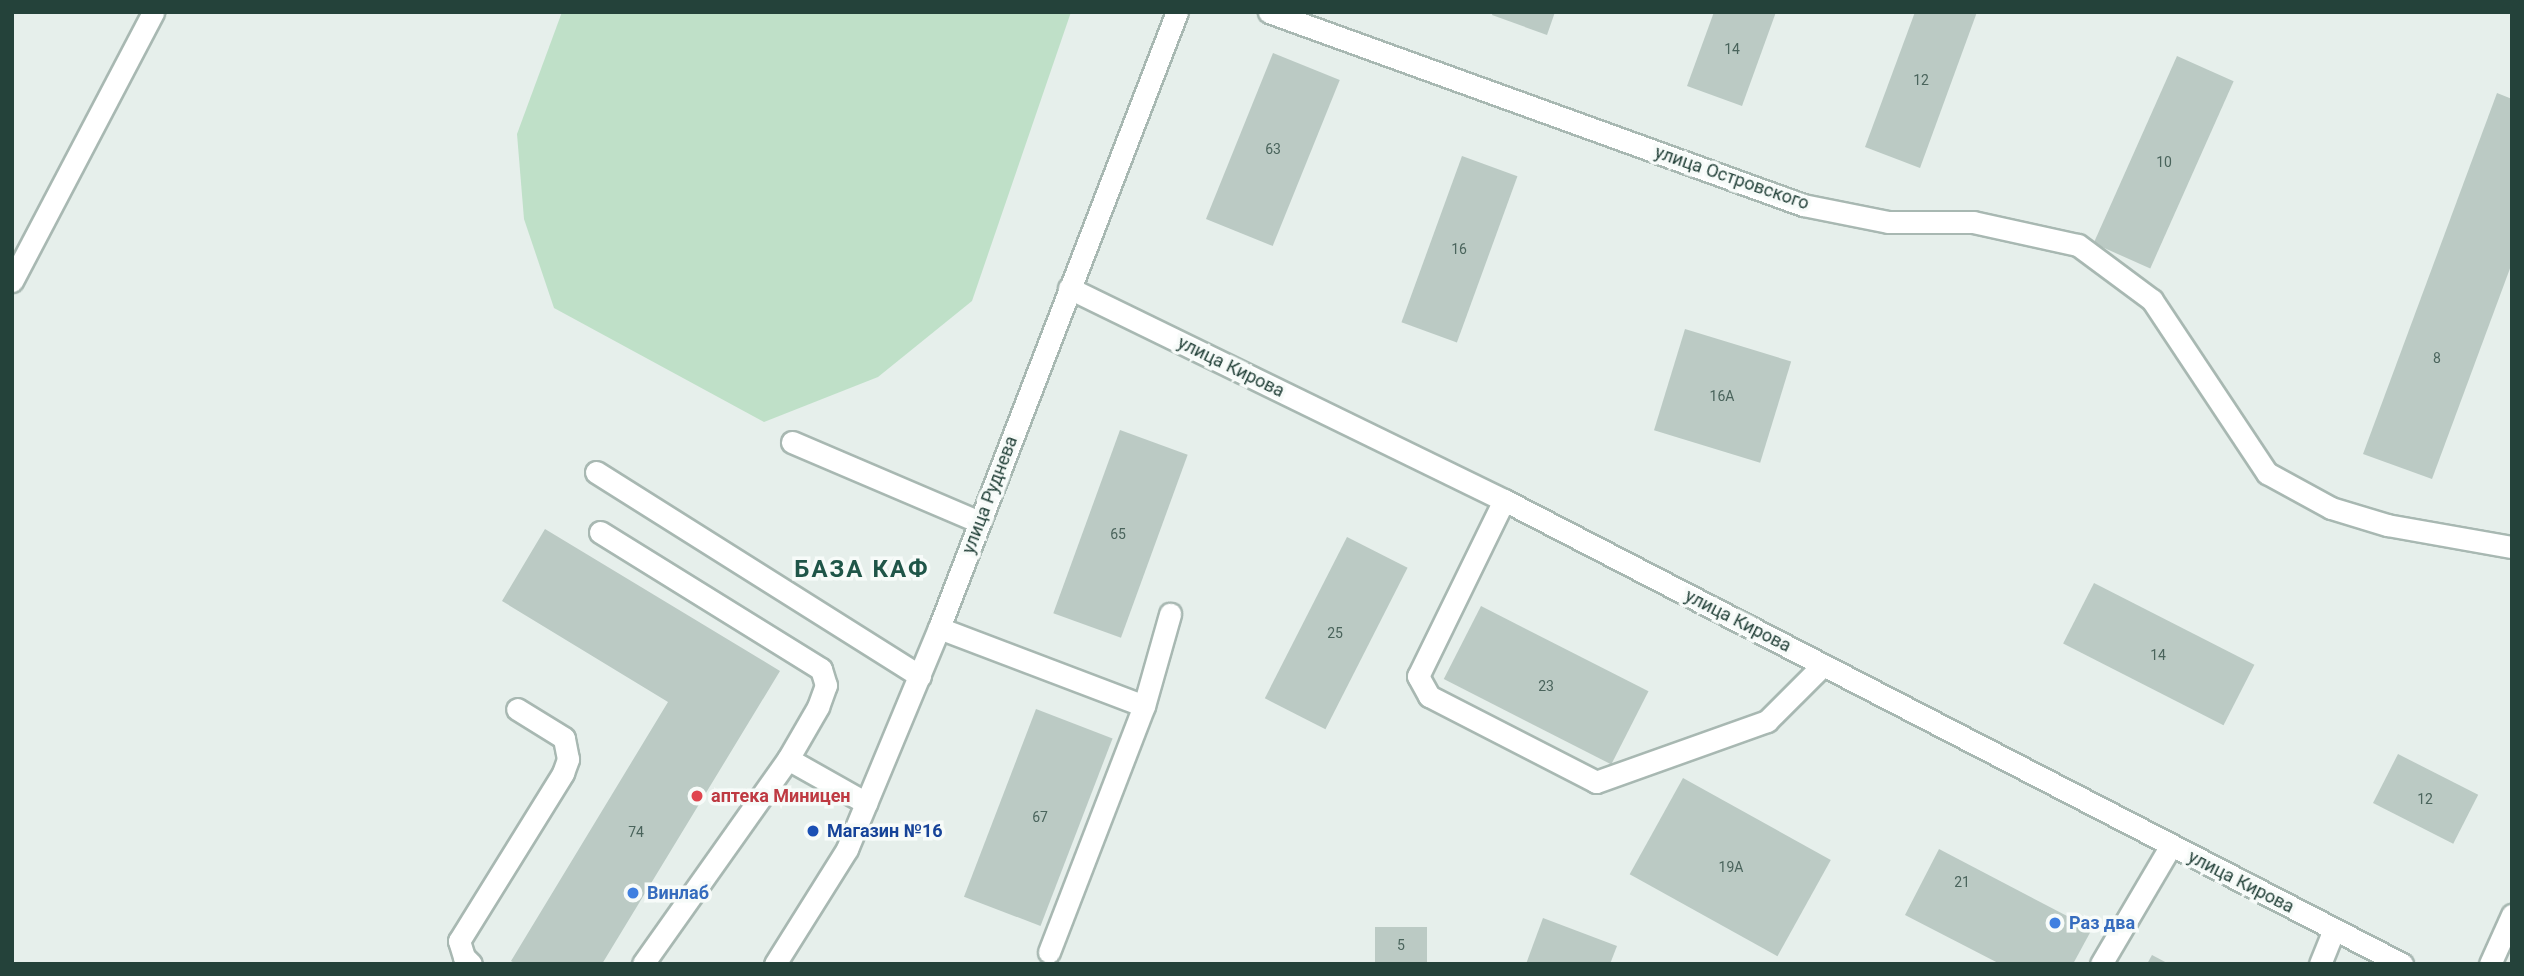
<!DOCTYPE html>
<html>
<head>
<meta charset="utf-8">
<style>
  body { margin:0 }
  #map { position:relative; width:2524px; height:976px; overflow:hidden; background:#e6efeb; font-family:Roboto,sans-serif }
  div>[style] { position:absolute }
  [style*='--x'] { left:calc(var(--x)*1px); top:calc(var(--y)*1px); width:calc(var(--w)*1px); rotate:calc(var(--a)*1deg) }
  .green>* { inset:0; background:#bfe0c8 }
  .building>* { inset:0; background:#bbcac4; transform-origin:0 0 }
  .roads { filter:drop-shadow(2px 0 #a8b8b2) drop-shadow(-2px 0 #a8b8b2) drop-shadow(0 2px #a8b8b2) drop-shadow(0 -2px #a8b8b2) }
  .lane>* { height:21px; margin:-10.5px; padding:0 10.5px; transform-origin:10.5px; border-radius:10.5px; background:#fff }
  .street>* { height:21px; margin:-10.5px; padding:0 10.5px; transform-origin:10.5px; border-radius:10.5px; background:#fff }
  .secondary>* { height:21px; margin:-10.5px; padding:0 10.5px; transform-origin:10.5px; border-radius:10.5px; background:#fff }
  .dots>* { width:19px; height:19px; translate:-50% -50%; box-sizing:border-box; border:4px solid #f7fbf9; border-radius:50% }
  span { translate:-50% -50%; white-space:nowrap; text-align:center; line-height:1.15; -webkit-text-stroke:7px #f7fbf9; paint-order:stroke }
  .number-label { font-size:14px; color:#4a645c }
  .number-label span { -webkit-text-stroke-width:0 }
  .street-label { font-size:18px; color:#24423a }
  .health-label { font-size:18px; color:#be3a42; font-weight:700 }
  .left { translate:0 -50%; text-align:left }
  .transit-label { font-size:18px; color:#164399; font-weight:700 }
  .shop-label { font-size:18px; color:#366cbe; font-weight:700 }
  .district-label { font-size:24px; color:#1f5548; font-weight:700; letter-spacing:2px }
  .frame { position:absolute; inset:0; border:14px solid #24423a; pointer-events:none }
</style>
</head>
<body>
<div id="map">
  <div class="green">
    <i style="clip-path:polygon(562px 12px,1071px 12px,972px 301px,878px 377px,764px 422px,554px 308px,524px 219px,517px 134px)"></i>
  </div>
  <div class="building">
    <i style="clip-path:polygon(1493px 12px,1555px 12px,1547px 35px,1492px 15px)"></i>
    <i style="clip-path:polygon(1714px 12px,1776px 12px,1742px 106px,1687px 86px)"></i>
    <i style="clip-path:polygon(1915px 12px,1977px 12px,1920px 168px,1865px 147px)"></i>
    <i style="left:1273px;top:53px;width:72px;height:179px;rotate:22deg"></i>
    <i style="left:2177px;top:56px;width:62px;height:205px;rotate:24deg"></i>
    <i style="clip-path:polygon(2497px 93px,2512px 99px,2512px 263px,2432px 479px,2363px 454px)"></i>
    <i style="left:1462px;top:156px;width:59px;height:177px;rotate:20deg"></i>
    <i style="left:1685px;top:329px;width:111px;height:106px;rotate:17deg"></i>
    <i style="left:1120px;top:430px;width:72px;height:195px;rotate:20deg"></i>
    <i style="clip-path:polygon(545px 529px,780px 671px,602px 964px,516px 964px,511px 961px,668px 702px,502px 601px)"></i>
    <i style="left:1347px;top:537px;width:68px;height:181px;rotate:27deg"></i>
    <i style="left:2094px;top:583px;width:180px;height:68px;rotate:27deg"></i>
    <i style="left:1481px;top:606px;width:188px;height:82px;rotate:27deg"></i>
    <i style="left:1036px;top:709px;width:82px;height:201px;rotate:21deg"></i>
    <i style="left:2398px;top:754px;width:90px;height:55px;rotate:27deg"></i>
    <i style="left:1683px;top:778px;width:169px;height:110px;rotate:29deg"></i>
    <i style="clip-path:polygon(1939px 849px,2092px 929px,2073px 964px,2000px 964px,1905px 915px)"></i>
    <i style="clip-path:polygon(1543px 918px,1617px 946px,1610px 964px,1526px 964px)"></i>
    <i style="left:1375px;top:927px;width:52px;height:37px"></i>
    <i style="clip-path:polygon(2152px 955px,2169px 964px,2147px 964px)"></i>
  </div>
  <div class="roads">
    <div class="lane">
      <i style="--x:792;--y:442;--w:204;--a:23.1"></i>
      <i style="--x:596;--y:472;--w:383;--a:32.2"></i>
      <i style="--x:1504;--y:500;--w:196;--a:116"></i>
      <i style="--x:1418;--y:676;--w:23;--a:61"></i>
      <i style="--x:1429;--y:696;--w:188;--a:27.2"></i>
      <i style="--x:1596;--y:782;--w:182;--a:-19.6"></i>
      <i style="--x:1767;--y:721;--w:79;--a:-45"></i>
      <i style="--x:600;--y:532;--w:260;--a:31.8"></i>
      <i style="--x:821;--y:669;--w:17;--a:73"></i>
      <i style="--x:826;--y:685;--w:23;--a:110"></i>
      <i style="--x:818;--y:707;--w:60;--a:120"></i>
      <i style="--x:788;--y:759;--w:251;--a:125.3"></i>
      <i style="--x:939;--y:628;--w:219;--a:20.8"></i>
      <i style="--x:788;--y:759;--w:90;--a:29.4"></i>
      <i style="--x:1049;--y:952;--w:264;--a:-68.9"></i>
      <i style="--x:1144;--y:706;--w:96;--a:-74.2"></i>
      <i style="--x:471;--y:964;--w:10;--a:-135"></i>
      <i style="--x:464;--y:957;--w:17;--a:-107"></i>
      <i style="--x:459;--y:941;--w:198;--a:-58.2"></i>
      <i style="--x:563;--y:773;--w:15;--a:-70"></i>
      <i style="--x:568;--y:759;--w:21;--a:-101"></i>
      <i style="--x:564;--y:738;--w:55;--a:-148.3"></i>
      <i style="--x:2101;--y:964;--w:138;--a:-59.5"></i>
      <i style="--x:2320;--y:964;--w:37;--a:-68"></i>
    </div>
    <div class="street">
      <i style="--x:1269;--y:12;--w:568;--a:19.87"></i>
      <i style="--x:1803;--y:205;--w:87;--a:11.3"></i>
      <i style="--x:1888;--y:222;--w:85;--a:0"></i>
      <i style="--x:1973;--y:222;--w:107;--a:12.4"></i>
      <i style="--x:2078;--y:245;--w:92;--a:36.6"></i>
      <i style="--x:2152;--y:300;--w:208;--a:56.4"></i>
      <i style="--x:2267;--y:473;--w:73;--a:28.7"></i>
      <i style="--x:2331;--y:508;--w:59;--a:16.9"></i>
      <i style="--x:2387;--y:525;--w:127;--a:10"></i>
      <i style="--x:12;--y:281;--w:304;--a:-62.3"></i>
      <i style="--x:1069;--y:288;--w:484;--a:26"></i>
      <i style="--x:1504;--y:500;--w:1011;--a:27.33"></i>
      <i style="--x:2490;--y:964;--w:54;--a:-65.8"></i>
    </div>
    <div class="secondary">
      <i style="--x:775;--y:964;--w:136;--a:-57.9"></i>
      <i style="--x:847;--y:849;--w:239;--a:-67.4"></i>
      <i style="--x:939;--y:628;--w:660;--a:-68.88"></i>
    </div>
  </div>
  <div class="dots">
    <i style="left:697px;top:796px;background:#e0444e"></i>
    <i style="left:813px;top:831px;background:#1a4fb4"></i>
    <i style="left:633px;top:893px;background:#3f7fe0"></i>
    <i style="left:2055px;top:923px;background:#3f7fe0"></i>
  </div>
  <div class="number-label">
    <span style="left:1732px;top:49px">14</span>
    <span style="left:1921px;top:80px">12</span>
    <span style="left:1273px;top:149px">63</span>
    <span style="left:2164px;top:162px">10</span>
    <span style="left:1459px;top:249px">16</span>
    <span style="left:2437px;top:358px">8</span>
    <span style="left:1722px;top:396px">16А</span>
    <span style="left:1118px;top:534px">65</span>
    <span style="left:1335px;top:633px">25</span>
    <span style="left:2158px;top:655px">14</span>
    <span style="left:1546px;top:686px">23</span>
    <span style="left:2425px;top:799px">12</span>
    <span style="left:1040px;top:817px">67</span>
    <span style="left:636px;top:832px">74</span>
    <span style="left:1731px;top:867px">19А</span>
    <span style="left:1962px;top:882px">21</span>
    <span style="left:1401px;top:945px">5</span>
  </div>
  <div class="street-label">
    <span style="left:1732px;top:178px;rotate:19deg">улица Островского</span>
    <span style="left:1231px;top:367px;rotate:26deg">улица Кирова</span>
    <span style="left:990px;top:495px;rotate:-69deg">улица Руднева</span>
    <span style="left:1738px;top:621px;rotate:27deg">улица Кирова</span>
    <span style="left:2241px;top:882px;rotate:27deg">улица Кирова</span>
  </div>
  <div class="health-label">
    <span class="left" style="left:711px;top:796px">аптека Миницен</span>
  </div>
  <div class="transit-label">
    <span class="left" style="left:827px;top:831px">Магазин №16</span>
  </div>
  <div class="shop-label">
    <span class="left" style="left:647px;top:893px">Винлаб</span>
    <span class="left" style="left:2069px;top:923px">Раз два</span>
  </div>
  <div class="district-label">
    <span style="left:862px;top:570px">БАЗА КАФ</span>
  </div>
  <div class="frame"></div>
</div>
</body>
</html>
